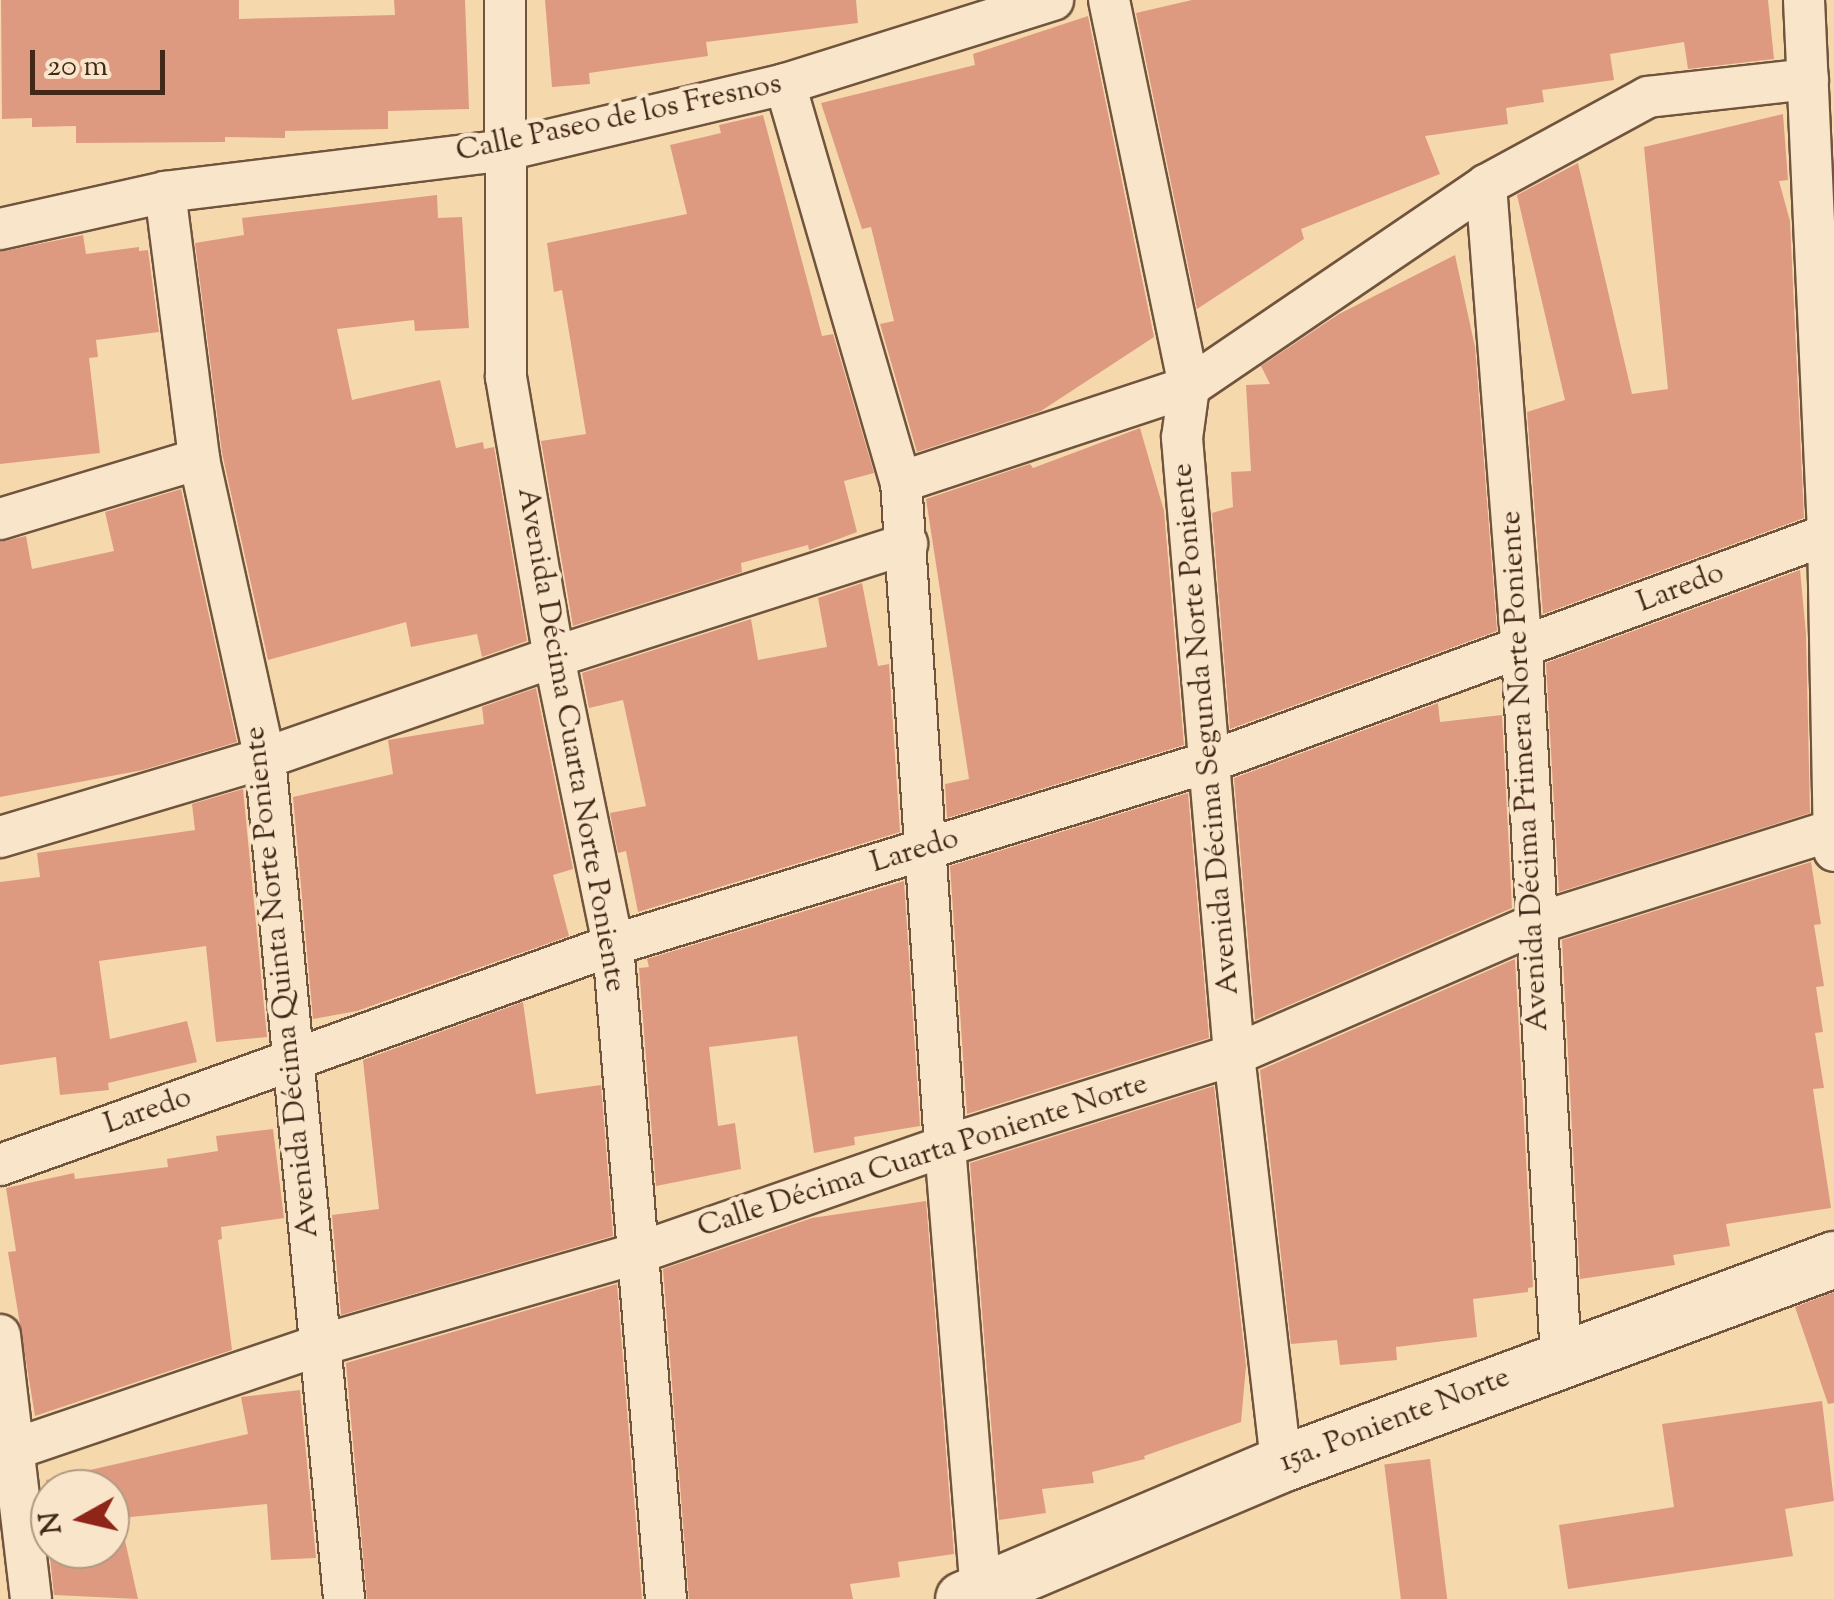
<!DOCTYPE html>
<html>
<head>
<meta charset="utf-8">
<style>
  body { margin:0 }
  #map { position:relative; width:1834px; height:1599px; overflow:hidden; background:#f6d8ad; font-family:"Sorts Mill Goudy",serif }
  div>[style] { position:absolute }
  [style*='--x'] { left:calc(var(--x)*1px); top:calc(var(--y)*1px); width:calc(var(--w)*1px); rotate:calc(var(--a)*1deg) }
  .building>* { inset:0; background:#de9a80; transform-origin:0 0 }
  .roads { filter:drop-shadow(2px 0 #70543d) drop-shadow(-2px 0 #70543d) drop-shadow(0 2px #70543d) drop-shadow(0 -2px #70543d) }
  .street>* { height:40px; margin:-20px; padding:0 20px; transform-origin:20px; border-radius:20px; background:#f9e6ca }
  .secondary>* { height:55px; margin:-27.5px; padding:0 27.5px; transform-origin:27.5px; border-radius:27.5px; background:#f9e6ca }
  span { translate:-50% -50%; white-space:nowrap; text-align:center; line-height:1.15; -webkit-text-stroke:9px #f9e6ca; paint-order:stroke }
  .street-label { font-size:30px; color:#432818 }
  .north { position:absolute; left:30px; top:1469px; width:100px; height:100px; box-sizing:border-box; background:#f9e6ca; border:2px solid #b09a83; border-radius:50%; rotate:262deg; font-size:28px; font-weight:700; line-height:40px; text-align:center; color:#432818 }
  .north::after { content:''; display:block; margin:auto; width:35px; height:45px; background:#8f2418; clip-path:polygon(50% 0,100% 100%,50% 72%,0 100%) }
  .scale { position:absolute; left:30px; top:50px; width:135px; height:45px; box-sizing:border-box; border:5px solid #432818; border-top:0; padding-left:12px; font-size:30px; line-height:35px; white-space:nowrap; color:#432818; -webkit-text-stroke:8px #f9e6ca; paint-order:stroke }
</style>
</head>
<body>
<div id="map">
  <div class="building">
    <i style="clip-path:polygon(1px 0,239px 0,239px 19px,395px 15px,394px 0,465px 0,469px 109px,388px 111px,388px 129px,285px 131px,285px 138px,225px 137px,225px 142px,76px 143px,76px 126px,32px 127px,32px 118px,2px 119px)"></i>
    <i style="clip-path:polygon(545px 0,856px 0,858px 23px,706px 42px,708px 56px,589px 73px,590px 84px,552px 87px)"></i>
    <i style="clip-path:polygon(1192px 0,1768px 0,1774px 59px,1688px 69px,1684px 42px,1610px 54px,1614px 80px,1542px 90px,1544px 102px,1506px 108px,1508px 124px,1425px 136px,1440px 174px,1301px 229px,1304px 239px,1197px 309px,1136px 13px)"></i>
    <i style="clip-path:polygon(1088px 16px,1154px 337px,1041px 411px,917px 452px,880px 324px,894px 321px,871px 227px,862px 229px,821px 103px,975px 65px,973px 54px)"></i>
    <i style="clip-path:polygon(1783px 114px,1788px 180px,1779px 181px,1790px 221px,1804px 518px,1543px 614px,1527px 412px,1565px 400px,1517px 195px,1578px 163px,1632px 394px,1668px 389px,1644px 147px)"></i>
    <i style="clip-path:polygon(763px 115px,822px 336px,833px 334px,874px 473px,844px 481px,857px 532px,809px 550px,808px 545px,741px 563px,742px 572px,573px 626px,541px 441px,586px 434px,562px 290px,554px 292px,547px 243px,687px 214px,670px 145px,721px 133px,719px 125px)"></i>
    <i style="clip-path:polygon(437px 195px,438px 218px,462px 217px,469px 328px,415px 331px,414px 320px,337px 329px,352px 400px,440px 380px,456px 448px,483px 442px,484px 449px,494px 447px,527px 641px,482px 657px,477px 634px,411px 647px,406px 622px,268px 660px,222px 453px,195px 243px,244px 235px,242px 218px)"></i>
    <i style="clip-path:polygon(83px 235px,86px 254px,139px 247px,139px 251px,148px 250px,159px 332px,96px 340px,98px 357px,89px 358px,100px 453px,0 464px,0 252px)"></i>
    <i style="clip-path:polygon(1455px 255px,1475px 347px,1497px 631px,1230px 729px,1212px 513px,1233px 507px,1231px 472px,1251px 471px,1246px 385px,1270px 384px,1261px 366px,1339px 314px)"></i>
    <i style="clip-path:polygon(1140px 428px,1164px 511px,1184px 745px,947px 818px,945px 784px,969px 779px,926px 499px,1030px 464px,1033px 468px)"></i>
    <i style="clip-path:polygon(181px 489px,237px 742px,143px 770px,0 797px,0 542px,26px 536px,32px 569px,114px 551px,105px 512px)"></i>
    <i style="clip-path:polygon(1800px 570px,1806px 634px,1810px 813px,1559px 892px,1546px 663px)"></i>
    <i style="clip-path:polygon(862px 583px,878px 666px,889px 664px,900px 832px,638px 912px,626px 851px,618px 853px,610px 813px,646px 806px,623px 700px,589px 708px,582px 673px,751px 619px,758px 660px,827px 647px,818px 598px)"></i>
    <i style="clip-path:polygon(536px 688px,573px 869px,553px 875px,569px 936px,357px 1011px,313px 1019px,293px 797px,393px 774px,388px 740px,484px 724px,482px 707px)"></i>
    <i style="clip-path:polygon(1438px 703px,1440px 722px,1502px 715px,1512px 908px,1255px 1020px,1234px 778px)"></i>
    <i style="clip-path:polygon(243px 789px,267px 1037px,216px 1042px,206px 946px,99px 961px,110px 1039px,187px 1021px,197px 1062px,108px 1083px,109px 1090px,60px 1095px,56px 1057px,0 1065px,0 882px,40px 877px,37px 853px,195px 830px,192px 804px)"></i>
    <i style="clip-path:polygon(1188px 793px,1209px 1038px,967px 1114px,950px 866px)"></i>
    <i style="clip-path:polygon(1811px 862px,1821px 924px,1814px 925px,1824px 986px,1816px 987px,1823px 1032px,1815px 1033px,1824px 1088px,1813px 1089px,1831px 1208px,1726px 1224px,1730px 1246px,1673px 1255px,1675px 1265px,1580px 1279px,1562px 940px)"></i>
    <i style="clip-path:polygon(904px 881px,920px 1126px,854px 1137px,855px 1145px,814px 1153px,797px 1036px,709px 1047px,718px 1126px,735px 1123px,741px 1169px,656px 1186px,639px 968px,649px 967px,647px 959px)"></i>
    <i style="clip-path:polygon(1515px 959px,1533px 1287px,1528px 1288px,1528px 1292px,1473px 1299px,1477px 1337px,1396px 1347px,1397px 1360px,1340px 1365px,1337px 1340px,1291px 1344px,1260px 1070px)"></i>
    <i style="clip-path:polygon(523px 1002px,536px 1094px,601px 1085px,613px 1236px,341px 1315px,332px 1215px,379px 1209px,363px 1060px)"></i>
    <i style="clip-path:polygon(1214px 1086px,1246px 1366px,1241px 1422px,1144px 1456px,1145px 1459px,1092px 1472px,1094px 1483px,1042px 1489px,1046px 1513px,999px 1520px,970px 1163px)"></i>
    <i style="clip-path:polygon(273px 1129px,284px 1218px,221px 1227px,222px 1239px,218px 1240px,232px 1350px,35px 1416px,8px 1252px,16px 1251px,6px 1188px,74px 1173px,75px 1179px,168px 1167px,167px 1159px,218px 1151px,216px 1136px)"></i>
    <i style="clip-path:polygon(926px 1201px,954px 1554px,898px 1562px,900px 1577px,850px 1584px,853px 1599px,689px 1599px,663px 1269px,812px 1218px)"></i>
    <i style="clip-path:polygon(617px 1284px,642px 1599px,367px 1599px,346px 1363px)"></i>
    <i style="clip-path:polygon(1834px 1292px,1834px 1403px,1828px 1404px,1795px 1307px)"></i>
    <i style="clip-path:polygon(300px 1390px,316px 1558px,271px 1560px,267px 1504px,120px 1518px,138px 1599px,54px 1595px,49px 1549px,110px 1549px,110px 1489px,50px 1489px,50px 1511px,46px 1480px,248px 1434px,241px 1397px)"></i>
    <i style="clip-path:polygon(1822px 1401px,1834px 1501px,1785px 1509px,1793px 1556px,1568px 1589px,1559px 1525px,1674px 1507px,1662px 1424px)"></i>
    <i style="left:1430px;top:1459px;width:141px;height:46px;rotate:83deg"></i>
  </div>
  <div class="roads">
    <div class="street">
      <i style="--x:505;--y:0;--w:377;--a:89.8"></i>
      <i style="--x:506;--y:377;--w:284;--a:80.3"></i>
      <i style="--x:554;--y:657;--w:294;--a:78.4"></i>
      <i style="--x:613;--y:945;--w:656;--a:85.37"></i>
      <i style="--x:1109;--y:0;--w:395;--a:78.3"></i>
      <i style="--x:1189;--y:387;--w:51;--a:97.8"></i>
      <i style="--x:1182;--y:438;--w:325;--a:85.2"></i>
      <i style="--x:1209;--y:762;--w:294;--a:85.1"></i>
      <i style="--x:1234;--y:1055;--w:412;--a:83.4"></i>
      <i style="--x:1804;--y:0;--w:534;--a:87.42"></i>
      <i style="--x:1828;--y:533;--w:318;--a:88.9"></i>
      <i style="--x:785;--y:84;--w:415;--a:73.8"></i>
      <i style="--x:901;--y:482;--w:665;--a:86.21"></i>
      <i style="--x:945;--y:1146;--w:445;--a:85.4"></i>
      <i style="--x:1486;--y:185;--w:466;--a:85.6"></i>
      <i style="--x:1522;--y:650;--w:709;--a:86.85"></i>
      <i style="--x:165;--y:192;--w:269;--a:82.7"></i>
      <i style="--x:199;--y:459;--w:306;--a:77.6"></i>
      <i style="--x:265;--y:758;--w:845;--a:84.63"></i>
      <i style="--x:0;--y:229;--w:169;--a:-12.6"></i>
      <i style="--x:165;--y:192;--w:344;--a:-7"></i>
      <i style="--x:506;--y:150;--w:287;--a:-13.3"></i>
      <i style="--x:785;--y:84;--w:281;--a:-17.4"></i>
      <i style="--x:901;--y:482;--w:303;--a:-18.3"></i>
      <i style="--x:1189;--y:387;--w:359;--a:-34.2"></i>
      <i style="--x:1486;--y:185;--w:184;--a:-28.5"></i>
      <i style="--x:1648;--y:97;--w:161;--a:-6.4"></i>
      <i style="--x:0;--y:519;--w:208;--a:-16.8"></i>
      <i style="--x:0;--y:837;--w:277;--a:-16.6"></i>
      <i style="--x:265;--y:758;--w:306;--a:-19.3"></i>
      <i style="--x:554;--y:657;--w:371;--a:-17.8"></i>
      <i style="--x:0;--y:1165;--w:651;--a:-19.74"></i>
      <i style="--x:613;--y:945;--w:623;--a:-17.07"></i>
      <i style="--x:1209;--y:762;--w:666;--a:-20.2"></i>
      <i style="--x:0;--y:1335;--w:266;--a:83.3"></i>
      <i style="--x:0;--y:1454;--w:336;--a:-18.8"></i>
      <i style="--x:318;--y:1346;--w:330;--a:-16.2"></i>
      <i style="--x:635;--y:1254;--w:328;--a:-19.2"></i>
      <i style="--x:945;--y:1146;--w:303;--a:-17.5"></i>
      <i style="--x:1234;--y:1055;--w:328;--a:-23.5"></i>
      <i style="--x:1535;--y:924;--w:313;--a:-17.5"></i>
    </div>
    <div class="secondary">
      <i style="--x:963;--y:1599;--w:345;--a:-23"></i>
      <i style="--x:1281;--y:1464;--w:590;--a:-20.34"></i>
    </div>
  </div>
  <div class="street-label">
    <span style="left:619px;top:119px;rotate:-12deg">Calle Paseo de los Fresnos</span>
    <span style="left:1681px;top:589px;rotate:-21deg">Laredo</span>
    <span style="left:1207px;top:729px;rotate:-95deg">Avenida Décima Segunda Norte Poniente</span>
    <span style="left:570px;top:740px;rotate:80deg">Avenida Décima Cuarta Norte Poniente</span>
    <span style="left:1526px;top:771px;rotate:-93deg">Avenida Décima Primera Norte Poniente</span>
    <span style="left:915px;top:852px;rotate:-17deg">Laredo</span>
    <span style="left:283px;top:982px;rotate:-96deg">Avenida Décima Quinta Norte Poniente</span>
    <span style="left:148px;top:1112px;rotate:-19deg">Laredo</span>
    <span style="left:923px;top:1157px;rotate:-18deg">Calle Décima Cuarta Poniente Norte</span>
    <span style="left:1395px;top:1421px;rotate:-21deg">15a. Poniente Norte</span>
  </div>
  <div class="north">N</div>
  <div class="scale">20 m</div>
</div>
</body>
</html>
